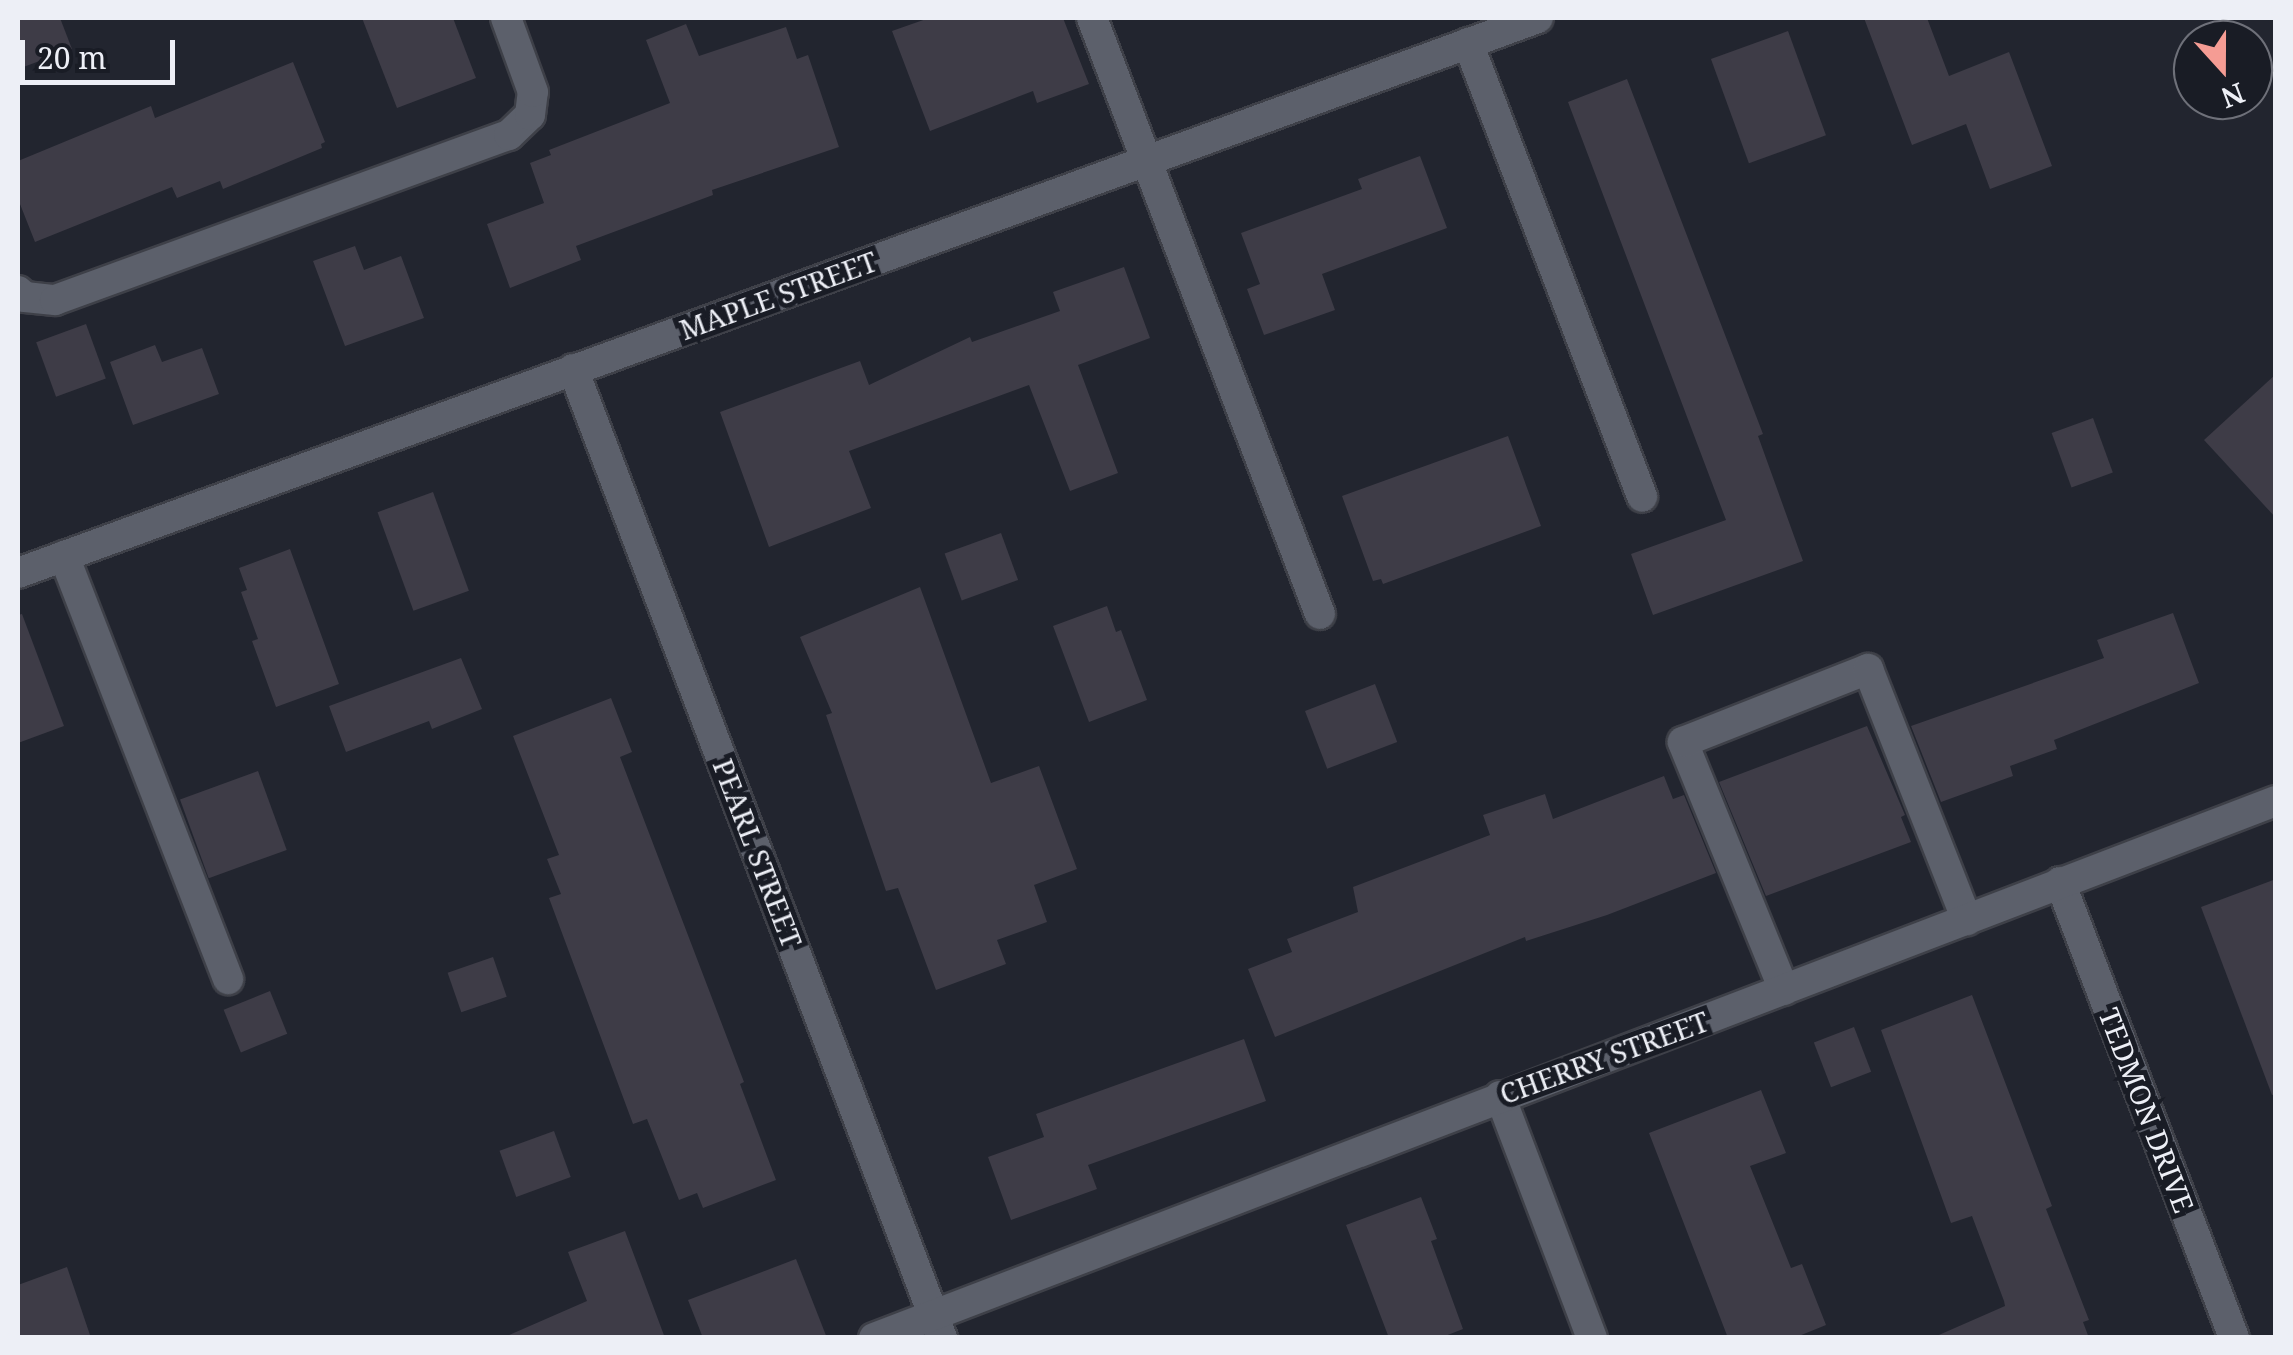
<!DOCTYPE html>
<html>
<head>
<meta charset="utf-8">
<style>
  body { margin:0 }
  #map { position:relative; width:2293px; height:1355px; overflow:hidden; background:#22252f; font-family:"Noto Serif",serif }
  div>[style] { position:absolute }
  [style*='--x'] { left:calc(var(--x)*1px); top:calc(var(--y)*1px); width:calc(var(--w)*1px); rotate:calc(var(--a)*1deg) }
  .building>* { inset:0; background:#3e3c47; transform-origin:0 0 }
  .roads { filter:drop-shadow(2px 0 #3e4048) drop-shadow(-2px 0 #3e4048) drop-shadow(0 2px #3e4048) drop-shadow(0 -2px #3e4048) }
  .minor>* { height:30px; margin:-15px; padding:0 15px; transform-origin:15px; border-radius:15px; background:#5c606b }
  span { translate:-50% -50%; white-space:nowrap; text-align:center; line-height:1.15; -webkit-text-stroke:10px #191c25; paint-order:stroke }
  .street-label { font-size:28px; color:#edeff6 }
  .frame { position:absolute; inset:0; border:20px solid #edeff6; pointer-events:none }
  .north { position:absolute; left:2173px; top:20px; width:100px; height:100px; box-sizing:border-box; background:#191c25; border:2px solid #6e7079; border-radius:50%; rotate:159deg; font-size:28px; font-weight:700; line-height:40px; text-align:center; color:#edeff6 }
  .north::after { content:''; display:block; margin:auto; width:35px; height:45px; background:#f59c94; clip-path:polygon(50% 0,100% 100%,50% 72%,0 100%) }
  .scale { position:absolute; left:20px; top:40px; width:155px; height:45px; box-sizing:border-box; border:5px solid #edeff6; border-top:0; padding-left:12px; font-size:30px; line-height:35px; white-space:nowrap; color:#edeff6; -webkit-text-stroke:8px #191c25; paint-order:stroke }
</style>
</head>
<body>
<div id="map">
  <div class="building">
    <i style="clip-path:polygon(18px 18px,60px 18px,72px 49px,18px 69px)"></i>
    <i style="clip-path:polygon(362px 18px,453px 18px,476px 78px,397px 108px)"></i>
    <i style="clip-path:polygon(929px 18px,1063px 18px,1089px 84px,1037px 103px,1033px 91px,930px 131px,892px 31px)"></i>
    <i style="clip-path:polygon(1864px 18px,1927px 18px,1949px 76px,2009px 52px,2052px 166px,1990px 189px,1966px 124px,1912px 145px)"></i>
    <i style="clip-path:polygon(686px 24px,699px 56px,786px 27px,797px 59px,808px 55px,839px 147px,712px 190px,713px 195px,576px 246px,581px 260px,510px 288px,487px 224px,544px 203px,530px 163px,551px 155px,549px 150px,670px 103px,646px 40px)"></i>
    <i style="left:1788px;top:31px;width:111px;height:82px;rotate:70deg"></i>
    <i style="clip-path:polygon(293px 62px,325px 142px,321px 144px,322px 148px,223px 189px,220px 181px,177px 198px,172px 187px,35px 242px,18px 199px,18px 161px,151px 106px,155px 118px)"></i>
    <i style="clip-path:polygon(1627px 79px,1763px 434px,1758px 436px,1803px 561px,1653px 615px,1631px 554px,1726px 520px,1568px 102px)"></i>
    <i style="clip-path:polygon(1420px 156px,1447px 228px,1322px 274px,1335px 310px,1264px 335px,1247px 289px,1260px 284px,1241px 233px,1362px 189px,1358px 179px)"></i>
    <i style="clip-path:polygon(355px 246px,364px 270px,401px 256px,424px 318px,345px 346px,313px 261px)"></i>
    <i style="clip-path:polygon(1124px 267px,1150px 338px,1078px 365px,1118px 473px,1070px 491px,1029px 385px,849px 451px,871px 508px,769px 547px,720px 412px,860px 361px,869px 385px,970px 337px,972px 342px,1060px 311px,1053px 292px)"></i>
    <i style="left:86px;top:324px;width:58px;height:53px;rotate:70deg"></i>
    <i style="clip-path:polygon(155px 345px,162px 362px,202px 348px,219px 394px,133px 425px,110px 362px)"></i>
    <i style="clip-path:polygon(2276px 374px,2276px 518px,2204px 440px)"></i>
    <i style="left:2093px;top:418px;width:58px;height:44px;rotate:70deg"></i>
    <i style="clip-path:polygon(1508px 436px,1541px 526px,1383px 584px,1381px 579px,1373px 581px,1342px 496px)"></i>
    <i style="left:433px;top:492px;width:105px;height:59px;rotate:70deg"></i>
    <i style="left:1001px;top:533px;width:50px;height:60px;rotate:70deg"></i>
    <i style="clip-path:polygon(290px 549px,339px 684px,276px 707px,252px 641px,258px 639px,241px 592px,247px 590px,239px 568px)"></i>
    <i style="clip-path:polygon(920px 587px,991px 783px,1039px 766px,1077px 869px,1034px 885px,1047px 922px,997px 940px,1006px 964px,936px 990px,898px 888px,886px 891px,826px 715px,832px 713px,800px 637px)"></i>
    <i style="clip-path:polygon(1107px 606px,1116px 632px,1121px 630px,1147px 700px,1089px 722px,1053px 626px)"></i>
    <i style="clip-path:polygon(2173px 613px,2199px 683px,2054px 740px,2057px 749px,2010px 766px,2013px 776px,1941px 802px,1911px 726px,2104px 658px,2097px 640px)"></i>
    <i style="clip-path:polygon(22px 614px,64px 726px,18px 743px,18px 615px)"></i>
    <i style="clip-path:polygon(461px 658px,482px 709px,432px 729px,429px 721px,346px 752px,329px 706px)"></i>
    <i style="left:1375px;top:684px;width:62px;height:75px;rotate:69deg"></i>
    <i style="clip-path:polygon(611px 698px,632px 752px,620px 757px,744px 1082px,740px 1084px,776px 1180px,703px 1208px,697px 1193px,679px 1200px,647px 1119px,633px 1124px,549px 898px,561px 894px,547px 859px,559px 855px,513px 736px)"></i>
    <i style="clip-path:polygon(1867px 726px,1905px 815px,1901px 817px,1911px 842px,1766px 896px,1719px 782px)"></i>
    <i style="left:258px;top:771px;width:84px;height:83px;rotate:70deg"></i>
    <i style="clip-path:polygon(1664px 776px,1673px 799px,1684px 795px,1716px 873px,1607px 915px,1526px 941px,1525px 937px,1275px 1037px,1248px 969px,1292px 952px,1287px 939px,1358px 912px,1353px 887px,1490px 835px,1483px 815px,1545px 794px,1553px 819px)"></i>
    <i style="clip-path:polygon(2276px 879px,2276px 1094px,2272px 1095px,2201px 907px)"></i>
    <i style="left:493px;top:957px;width:42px;height:48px;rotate:71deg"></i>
    <i style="left:270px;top:991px;width:46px;height:50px;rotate:68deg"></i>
    <i style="clip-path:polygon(1972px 995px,2052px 1206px,2046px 1209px,2089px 1320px,2083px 1322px,2089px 1338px,1932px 1338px,2005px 1306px,2004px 1301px,1972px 1216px,1951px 1223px,1881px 1030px)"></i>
    <i style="left:1854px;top:1027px;width:48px;height:43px;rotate:69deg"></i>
    <i style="clip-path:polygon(1244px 1039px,1266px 1101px,1088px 1165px,1097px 1189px,1011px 1220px,988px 1157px,1044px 1137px,1036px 1114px)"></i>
    <i style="clip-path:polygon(1761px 1090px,1786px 1153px,1750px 1166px,1791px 1268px,1802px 1264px,1826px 1325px,1794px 1338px,1728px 1338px,1649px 1133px)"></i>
    <i style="left:554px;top:1131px;width:49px;height:58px;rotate:70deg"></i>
    <i style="clip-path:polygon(1421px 1197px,1437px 1239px,1431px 1241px,1463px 1329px,1440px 1338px,1389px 1338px,1346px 1225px)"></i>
    <i style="clip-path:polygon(625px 1231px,665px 1338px,502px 1338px,587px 1301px,568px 1252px)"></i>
    <i style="clip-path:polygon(796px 1259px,827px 1338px,703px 1338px,688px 1300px)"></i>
    <i style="clip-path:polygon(67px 1267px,91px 1338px,18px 1338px,18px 1285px)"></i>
  </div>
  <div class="roads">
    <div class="minor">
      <i style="--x:1092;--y:18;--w:638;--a:69.07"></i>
      <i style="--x:1468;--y:43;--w:486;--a:69"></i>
      <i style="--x:18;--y:291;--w:9;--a:41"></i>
      <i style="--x:25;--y:297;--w:30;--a:6"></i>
      <i style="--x:55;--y:300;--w:483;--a:-20"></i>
      <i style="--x:509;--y:135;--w:29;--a:-44"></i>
      <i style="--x:530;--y:115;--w:23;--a:-83"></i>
      <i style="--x:533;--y:92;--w:79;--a:-110"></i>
      <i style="--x:573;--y:369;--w:1037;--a:69.15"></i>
      <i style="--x:64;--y:556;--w:454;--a:68.8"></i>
      <i style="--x:18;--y:573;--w:1618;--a:-20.06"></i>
      <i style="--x:2060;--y:882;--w:488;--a:69.1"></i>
      <i style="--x:1784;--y:990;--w:268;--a:-112.2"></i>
      <i style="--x:1683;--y:742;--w:199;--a:-21.5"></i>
      <i style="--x:1868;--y:669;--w:270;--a:68.5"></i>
      <i style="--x:1500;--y:1096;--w:259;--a:69.2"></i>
      <i style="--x:874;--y:1338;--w:1501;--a:-20.96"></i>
    </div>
  </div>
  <div class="street-label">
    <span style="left:778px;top:295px;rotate:-20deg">MAPLE STREET</span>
    <span style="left:758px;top:853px;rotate:69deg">PEARL STREET</span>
    <span style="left:1604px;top:1057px;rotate:-20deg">CHERRY STREET</span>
    <span style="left:2147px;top:1110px;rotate:69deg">TEDMON DRIVE</span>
  </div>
  <div class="frame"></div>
  <div class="north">N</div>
  <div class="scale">20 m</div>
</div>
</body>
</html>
